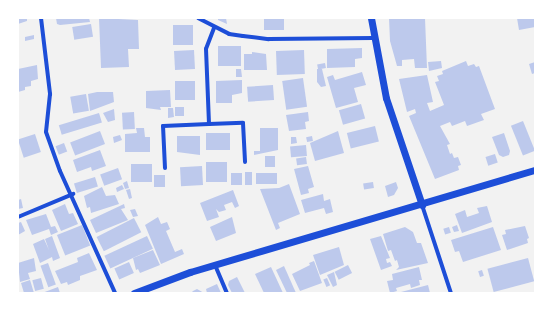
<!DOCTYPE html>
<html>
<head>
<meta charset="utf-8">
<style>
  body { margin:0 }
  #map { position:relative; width:553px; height:311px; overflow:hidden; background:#f2f2f2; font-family:Rubik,sans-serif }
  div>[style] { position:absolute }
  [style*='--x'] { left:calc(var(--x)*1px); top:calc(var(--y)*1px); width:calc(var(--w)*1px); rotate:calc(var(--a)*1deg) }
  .building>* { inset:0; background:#bdc9ec; transform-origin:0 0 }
  .minor>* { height:4px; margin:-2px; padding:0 2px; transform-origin:2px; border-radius:2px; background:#1d4ed8 }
  .tertiary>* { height:7px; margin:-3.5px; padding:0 3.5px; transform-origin:3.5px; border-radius:3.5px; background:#1d4ed8 }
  span { translate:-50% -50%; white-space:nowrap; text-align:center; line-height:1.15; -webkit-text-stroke:4px #fff; paint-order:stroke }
  .frame { position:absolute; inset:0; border:19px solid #fff; pointer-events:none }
</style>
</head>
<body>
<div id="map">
  <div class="building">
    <i style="clip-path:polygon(18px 18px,27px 18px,27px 21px,18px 24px)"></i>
    <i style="clip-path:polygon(56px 18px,89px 18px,90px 22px,60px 25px,57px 24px)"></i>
    <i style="clip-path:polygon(99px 18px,138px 20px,139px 49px,128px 49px,129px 67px,101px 68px)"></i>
    <i style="clip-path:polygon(218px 18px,226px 18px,227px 24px,218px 20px)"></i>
    <i style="left:264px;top:18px;width:20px;height:12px"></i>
    <i style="clip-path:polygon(389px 18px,425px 18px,427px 68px,415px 68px,414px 59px,402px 60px,402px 66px,397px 66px,390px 41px)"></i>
    <i style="clip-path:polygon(517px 18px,535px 18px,535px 27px,519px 30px)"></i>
    <i style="left:91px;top:24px;width:13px;height:19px;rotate:81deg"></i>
    <i style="left:173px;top:25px;width:20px;height:20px"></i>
    <i style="clip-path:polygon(34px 35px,34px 39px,25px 41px,25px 37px)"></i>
    <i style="left:218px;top:46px;width:23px;height:20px"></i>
    <i style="clip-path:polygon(362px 48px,362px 58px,355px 59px,355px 67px,327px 68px,327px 49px)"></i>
    <i style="left:194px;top:50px;width:19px;height:20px;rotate:87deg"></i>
    <i style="left:304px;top:50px;width:24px;height:28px;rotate:88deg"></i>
    <i style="clip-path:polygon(252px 52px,266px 54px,267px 70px,244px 70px,244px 54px,252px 54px)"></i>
    <i style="clip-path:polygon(441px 61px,442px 68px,429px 71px,428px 62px)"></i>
    <i style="clip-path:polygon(466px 61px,468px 66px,474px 64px,476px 67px,479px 66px,495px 109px,481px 114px,484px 120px,467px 126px,465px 121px,452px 126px,450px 122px,440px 126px,450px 144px,447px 145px,450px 154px,452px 153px,454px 158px,458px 157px,461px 165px,458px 166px,459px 170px,435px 179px,409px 116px,416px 113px,415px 109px,407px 112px,399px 79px,427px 75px,433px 102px,427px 103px,430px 111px,444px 105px,435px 82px,439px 81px,437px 76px,443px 74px,442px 71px)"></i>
    <i style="clip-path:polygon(535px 62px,535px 73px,532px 74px,529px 64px)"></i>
    <i style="left:325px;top:63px;width:5px;height:8px;rotate:79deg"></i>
    <i style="clip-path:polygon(37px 65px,38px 79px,31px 81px,31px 86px,25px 87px,25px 90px,18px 92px,18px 69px)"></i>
    <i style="clip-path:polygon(236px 69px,241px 69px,242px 77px,236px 77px)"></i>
    <i style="clip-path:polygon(317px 69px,322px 69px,326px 86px,321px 87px,317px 82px)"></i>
    <i style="clip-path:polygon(362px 72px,366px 85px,354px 88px,358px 102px,336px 108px,327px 77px,333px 75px,335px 80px)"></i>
    <i style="left:303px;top:78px;width:29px;height:21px;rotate:82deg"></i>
    <i style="clip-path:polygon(242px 80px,242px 93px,232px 95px,232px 103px,216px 103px,216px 81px)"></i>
    <i style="left:195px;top:81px;width:19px;height:20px;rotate:90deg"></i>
    <i style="left:273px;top:85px;width:15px;height:26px;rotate:86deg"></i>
    <i style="clip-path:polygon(170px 90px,171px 107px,160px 107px,161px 110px,146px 108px,146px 91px)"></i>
    <i style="clip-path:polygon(97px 92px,113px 92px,114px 102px,90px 111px,88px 94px)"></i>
    <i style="left:86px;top:94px;width:17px;height:16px;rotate:80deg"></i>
    <i style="left:361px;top:104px;width:15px;height:23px;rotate:74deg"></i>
    <i style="left:175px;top:107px;width:9px;height:9px"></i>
    <i style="clip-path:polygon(168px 108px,173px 108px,174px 117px,168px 118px)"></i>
    <i style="clip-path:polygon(114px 109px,115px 120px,108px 122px,103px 113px)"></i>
    <i style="left:134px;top:112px;width:17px;height:12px;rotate:87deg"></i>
    <i style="clip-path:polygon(308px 112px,309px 121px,305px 122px,306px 129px,289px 131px,286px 115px)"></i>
    <i style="left:99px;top:113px;width:10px;height:42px;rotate:73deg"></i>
    <i style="left:523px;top:121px;width:32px;height:13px;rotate:68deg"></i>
    <i style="left:375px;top:126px;width:16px;height:29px;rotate:76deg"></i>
    <i style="clip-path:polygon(136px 128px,144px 128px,145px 137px,150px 137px,150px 152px,125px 152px,125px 134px,137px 133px)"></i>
    <i style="clip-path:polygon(260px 128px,278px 128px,278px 150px,254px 155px,254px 151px,260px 151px)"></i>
    <i style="left:100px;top:131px;width:14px;height:32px;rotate:69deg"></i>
    <i style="clip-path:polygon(338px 131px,344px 153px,315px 161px,310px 143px)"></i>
    <i style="left:206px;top:133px;width:24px;height:17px"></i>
    <i style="clip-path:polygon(504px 133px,510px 151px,509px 155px,503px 157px,499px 155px,492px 137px)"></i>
    <i style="left:35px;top:134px;width:19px;height:18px;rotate:72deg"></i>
    <i style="clip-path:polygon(120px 135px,122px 140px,114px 143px,113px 137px)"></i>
    <i style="clip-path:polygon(177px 136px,200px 136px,200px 155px,177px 152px)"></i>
    <i style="left:312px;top:136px;width:5px;height:6px;rotate:79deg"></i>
    <i style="clip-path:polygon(291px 137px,296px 137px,297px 143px,291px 144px)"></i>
    <i style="left:64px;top:143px;width:9px;height:9px;rotate:69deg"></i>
    <i style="left:306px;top:145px;width:11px;height:16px;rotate:85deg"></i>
    <i style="clip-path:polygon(100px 150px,106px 166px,92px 171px,91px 167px,77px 172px,73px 160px)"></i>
    <i style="left:495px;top:154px;width:9px;height:10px;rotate:72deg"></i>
    <i style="left:265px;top:156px;width:10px;height:11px"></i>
    <i style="left:306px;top:157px;width:7px;height:10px;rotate:82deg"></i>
    <i style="left:206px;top:162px;width:21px;height:20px"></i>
    <i style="left:131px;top:164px;width:21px;height:18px"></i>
    <i style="left:202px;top:166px;width:19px;height:22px;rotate:87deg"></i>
    <i style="clip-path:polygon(308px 166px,314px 187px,308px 189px,309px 193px,301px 195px,294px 169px)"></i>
    <i style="left:118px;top:168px;width:12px;height:19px;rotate:70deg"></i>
    <i style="left:245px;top:172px;width:7px;height:13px"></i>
    <i style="left:231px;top:173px;width:11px;height:12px"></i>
    <i style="left:256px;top:173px;width:21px;height:11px"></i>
    <i style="left:154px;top:175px;width:11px;height:12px"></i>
    <i style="left:95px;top:177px;width:10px;height:22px;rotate:73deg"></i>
    <i style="clip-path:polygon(127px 181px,129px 188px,125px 189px,123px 183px)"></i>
    <i style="left:373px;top:182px;width:6px;height:10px;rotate:81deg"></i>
    <i style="clip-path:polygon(396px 182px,398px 188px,394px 195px,388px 197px,385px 186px)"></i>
    <i style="clip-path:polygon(289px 184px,300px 214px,278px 223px,280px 228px,276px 230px,260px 189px,279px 188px)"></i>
    <i style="clip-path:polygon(122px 185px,124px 189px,117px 192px,116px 188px)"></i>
    <i style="clip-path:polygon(102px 187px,106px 196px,115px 195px,119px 204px,91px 213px,90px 207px,87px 208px,84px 196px)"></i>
    <i style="clip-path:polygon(130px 189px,132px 198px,129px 199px,126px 190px)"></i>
    <i style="clip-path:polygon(233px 190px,239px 206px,235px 208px,232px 202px,224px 205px,226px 210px,219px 212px,216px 209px,219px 217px,207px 221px,200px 203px)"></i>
    <i style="clip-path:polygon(323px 194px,324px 201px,330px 199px,333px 212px,326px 214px,324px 208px,305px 213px,301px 200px)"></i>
    <i style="clip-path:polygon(21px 199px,23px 208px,18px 209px,18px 200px)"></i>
    <i style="clip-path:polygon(65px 204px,69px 214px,73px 213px,78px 224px,61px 231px,52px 210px)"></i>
    <i style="clip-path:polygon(124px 204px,125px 208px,121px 209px,128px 220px,96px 233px,90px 220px)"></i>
    <i style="clip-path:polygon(487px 206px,492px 222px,462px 233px,455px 214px,465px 210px,467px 217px,479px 213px,477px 208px)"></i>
    <i style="clip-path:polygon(135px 209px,138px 216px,133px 217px,130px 210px)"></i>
    <i style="clip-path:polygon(46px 214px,51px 227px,55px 226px,58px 232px,51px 235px,49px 229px,32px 235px,26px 220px)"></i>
    <i style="clip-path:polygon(158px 217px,161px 224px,167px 222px,170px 229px,166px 231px,175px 252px,182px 249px,184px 254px,161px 264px,145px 225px)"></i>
    <i style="clip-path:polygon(232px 217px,236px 233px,216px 241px,210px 227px)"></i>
    <i style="left:134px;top:218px;width:16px;height:42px;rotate:63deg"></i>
    <i style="clip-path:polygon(21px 222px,25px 231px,18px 235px,18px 223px)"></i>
    <i style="left:82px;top:225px;width:22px;height:27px;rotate:68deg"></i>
    <i style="clip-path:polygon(457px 225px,459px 231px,454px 232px,452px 227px)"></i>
    <i style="clip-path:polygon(525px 226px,529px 238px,527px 239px,528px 243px,507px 250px,502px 235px,506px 234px,505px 230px)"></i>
    <i style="clip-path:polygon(405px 227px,413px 232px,417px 243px,421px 243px,428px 263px,396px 270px,399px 267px,397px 260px,395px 261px,391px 250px,388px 251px,383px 234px)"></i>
    <i style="left:449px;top:227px;width:6px;height:6px;rotate:72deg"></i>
    <i style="clip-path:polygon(493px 227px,501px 250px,463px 262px,459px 251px,455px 252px,451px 240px)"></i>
    <i style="clip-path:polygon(52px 236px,60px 258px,53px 261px,52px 257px,40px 263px,33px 244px,44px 239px,49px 250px,45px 239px)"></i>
    <i style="left:147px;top:236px;width:14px;height:47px;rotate:65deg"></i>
    <i style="clip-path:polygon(381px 236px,390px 258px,386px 259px,387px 263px,390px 262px,392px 266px,381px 270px,370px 239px)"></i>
    <i style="clip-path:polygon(339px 247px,344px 265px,320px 275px,313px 255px)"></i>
    <i style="clip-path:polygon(153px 250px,160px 265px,140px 273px,138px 269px,136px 270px,133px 258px)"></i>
    <i style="clip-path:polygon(89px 253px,97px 270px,80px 276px,80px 280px,68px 285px,67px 282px,61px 284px,55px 271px,78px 262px,77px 258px)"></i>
    <i style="clip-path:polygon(34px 258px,36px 271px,28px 273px,30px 279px,20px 282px,18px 263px)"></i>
    <i style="left:528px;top:258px;width:24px;height:42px;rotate:75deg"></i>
    <i style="clip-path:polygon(314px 261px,322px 283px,300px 291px,292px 274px,310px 265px,309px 263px)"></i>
    <i style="left:129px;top:262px;width:12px;height:16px;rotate:66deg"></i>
    <i style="left:48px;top:263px;width:23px;height:8px;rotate:70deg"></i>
    <i style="left:348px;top:265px;width:9px;height:15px;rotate:63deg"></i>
    <i style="clip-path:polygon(284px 266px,296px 293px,287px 293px,276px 270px)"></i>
    <i style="clip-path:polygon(271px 267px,283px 293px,264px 293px,255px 274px)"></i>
    <i style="clip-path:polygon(419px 267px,422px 280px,419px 280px,420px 285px,411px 288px,410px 284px,396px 288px,397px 291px,390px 293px,387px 281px,393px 280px,392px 274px)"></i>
    <i style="left:482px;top:270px;width:6px;height:4px;rotate:72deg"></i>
    <i style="clip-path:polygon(334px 272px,337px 285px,333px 287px,327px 275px)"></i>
    <i style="clip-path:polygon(237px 277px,245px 293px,232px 293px,228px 285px,229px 281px)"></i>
    <i style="left:41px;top:278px;width:11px;height:9px;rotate:75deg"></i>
    <i style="left:327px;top:278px;width:8px;height:4px;rotate:67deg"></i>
    <i style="clip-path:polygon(30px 280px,34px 293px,24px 293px,21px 283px)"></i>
    <i style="clip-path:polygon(217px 284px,221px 293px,207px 293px,206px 289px)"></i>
    <i style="clip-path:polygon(428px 285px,430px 293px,401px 293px,401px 292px)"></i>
    <i style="clip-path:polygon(58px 287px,60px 293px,42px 293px)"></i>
    <i style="clip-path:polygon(197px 289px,204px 293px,191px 293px,193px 291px)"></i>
  </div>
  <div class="minor">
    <i style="--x:41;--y:18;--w:77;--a:83.2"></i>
    <i style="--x:50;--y:94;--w:38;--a:96"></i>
    <i style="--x:46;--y:132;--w:41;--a:70.3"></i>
    <i style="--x:60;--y:171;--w:134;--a:65.7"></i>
    <i style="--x:198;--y:18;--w:35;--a:27"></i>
    <i style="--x:229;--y:34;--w:14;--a:8"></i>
    <i style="--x:243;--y:36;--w:26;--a:7"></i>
    <i style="--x:269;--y:39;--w:104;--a:-0.6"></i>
    <i style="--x:214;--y:28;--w:22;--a:111"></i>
    <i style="--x:206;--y:49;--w:75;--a:87.7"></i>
    <i style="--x:209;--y:124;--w:34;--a:-2"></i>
    <i style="--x:243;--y:123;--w:39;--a:87"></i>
    <i style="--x:165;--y:168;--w:42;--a:-92.7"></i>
    <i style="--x:163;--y:126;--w:46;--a:-2.5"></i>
    <i style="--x:422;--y:205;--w:93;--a:71.8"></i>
    <i style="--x:18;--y:217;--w:60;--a:-22.7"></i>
    <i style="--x:215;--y:265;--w:30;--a:67"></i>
  </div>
  <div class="tertiary">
    <i style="--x:371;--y:18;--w:81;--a:79.4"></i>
    <i style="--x:386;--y:98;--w:113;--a:71.4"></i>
    <i style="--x:134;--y:293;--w:60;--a:-20.6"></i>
    <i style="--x:190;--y:272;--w:360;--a:-16.5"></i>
  </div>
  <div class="frame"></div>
</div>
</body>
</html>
